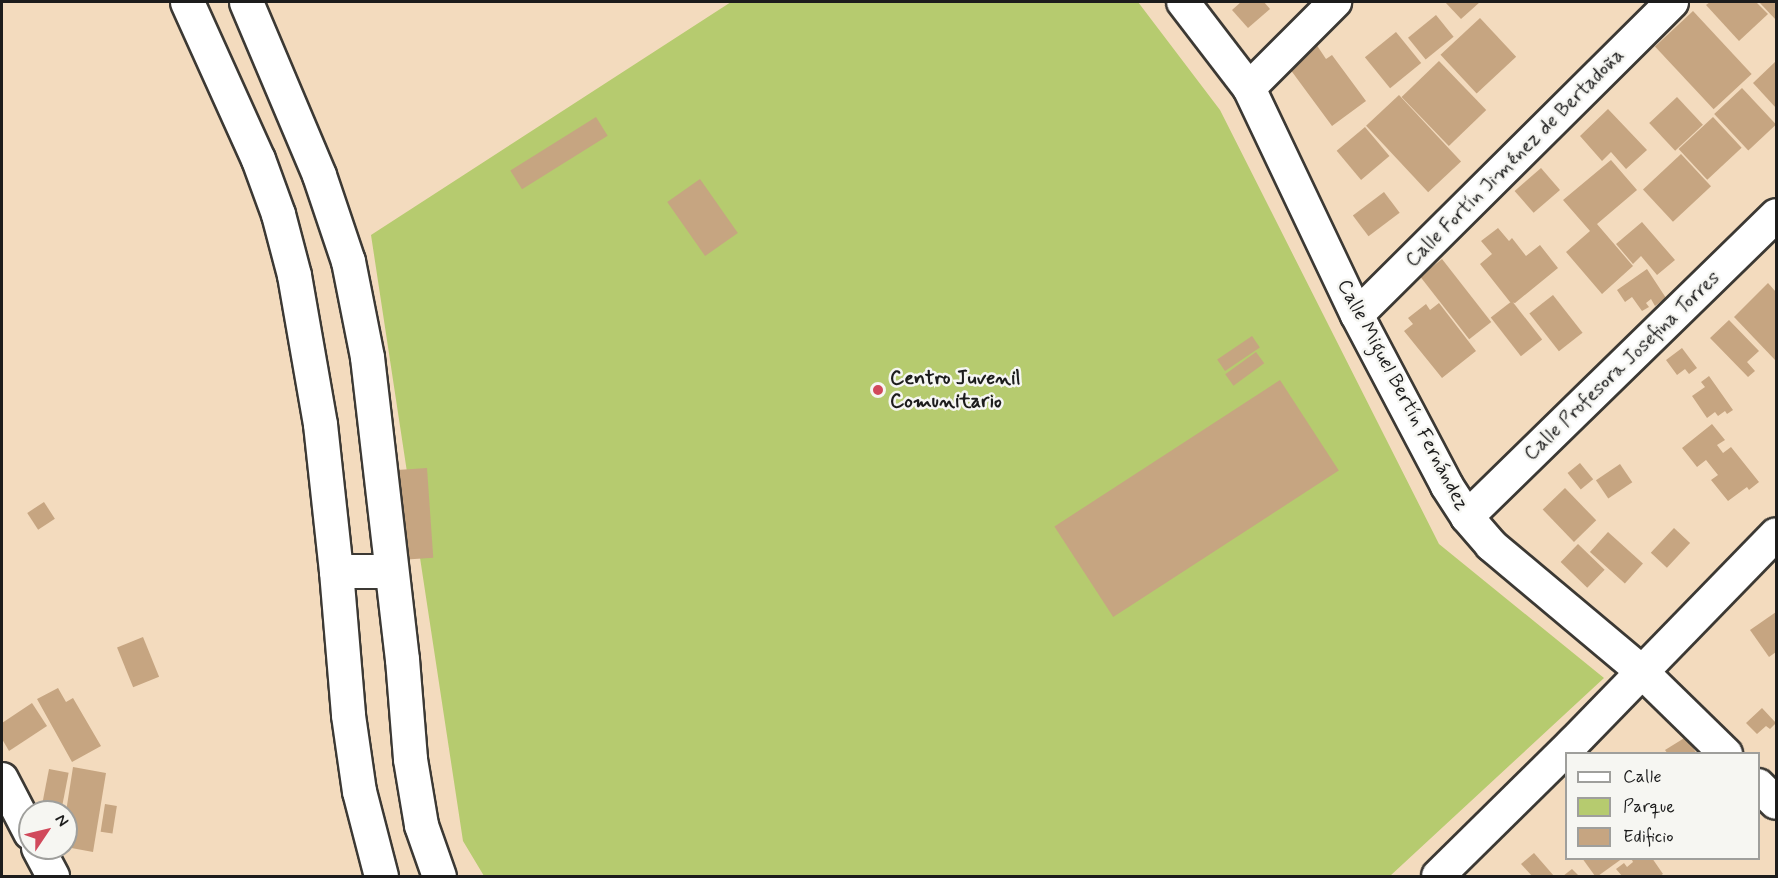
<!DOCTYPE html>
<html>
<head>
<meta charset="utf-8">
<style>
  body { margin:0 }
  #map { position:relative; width:1778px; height:878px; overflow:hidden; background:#f3dbbe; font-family:Mynerve,sans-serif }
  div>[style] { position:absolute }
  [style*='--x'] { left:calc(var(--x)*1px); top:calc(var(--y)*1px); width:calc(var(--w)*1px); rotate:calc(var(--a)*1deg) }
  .green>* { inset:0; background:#b6cb6f }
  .building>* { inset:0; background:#c6a581; transform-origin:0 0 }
  .roads { filter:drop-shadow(2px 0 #3c3934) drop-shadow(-2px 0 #3c3934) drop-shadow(0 2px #3c3934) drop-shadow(0 -2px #3c3934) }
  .minor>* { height:32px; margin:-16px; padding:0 16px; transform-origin:16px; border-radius:16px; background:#fff }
  .tertiary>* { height:33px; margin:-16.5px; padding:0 16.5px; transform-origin:16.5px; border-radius:16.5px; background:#fff }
  .dots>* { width:16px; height:16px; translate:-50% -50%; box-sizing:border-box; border:3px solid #f6f6f2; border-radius:50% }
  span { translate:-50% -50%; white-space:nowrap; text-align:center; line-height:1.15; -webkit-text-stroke:5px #f6f6f2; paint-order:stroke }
  .street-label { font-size:20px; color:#1c1c1c }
  .poi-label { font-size:20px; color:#1c1c1c; font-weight:700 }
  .left { translate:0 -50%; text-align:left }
  .frame { position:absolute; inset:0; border:3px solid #1c1c1c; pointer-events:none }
  .legend { position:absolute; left:1565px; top:752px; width:195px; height:108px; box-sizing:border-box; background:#f6f6f2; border:2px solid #9f9f9c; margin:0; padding:8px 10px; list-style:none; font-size:18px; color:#1c1c1c }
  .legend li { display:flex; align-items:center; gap:12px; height:30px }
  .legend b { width:30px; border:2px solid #9f9f9c }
  .north { position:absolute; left:18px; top:800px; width:60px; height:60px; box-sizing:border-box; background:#f6f6f2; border:2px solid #9f9f9c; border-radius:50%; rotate:55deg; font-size:16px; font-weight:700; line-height:24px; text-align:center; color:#1c1c1c }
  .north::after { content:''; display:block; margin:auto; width:21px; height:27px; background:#d1495b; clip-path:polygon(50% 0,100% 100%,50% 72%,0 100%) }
</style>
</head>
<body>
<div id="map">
  <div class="green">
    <i style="clip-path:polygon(731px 2px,1138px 2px,1220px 110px,1439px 544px,1604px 678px,1390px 876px,484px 876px,463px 841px,371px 235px)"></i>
  </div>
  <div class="building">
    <i style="clip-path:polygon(1241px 2px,1264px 2px,1270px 9px,1248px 28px,1232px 10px)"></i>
    <i style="clip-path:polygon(1445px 2px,1480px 2px,1461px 19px)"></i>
    <i style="clip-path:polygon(1710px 2px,1756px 2px,1768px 14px,1739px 41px,1706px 5px)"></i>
    <i style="clip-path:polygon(1759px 2px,1776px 2px,1776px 20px)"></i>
    <i style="left:1693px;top:11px;width:86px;height:52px;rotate:47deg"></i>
    <i style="left:1436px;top:15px;width:28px;height:36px;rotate:51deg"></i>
    <i style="left:1480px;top:18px;width:53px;height:54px;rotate:47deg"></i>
    <i style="left:1396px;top:32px;width:40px;height:40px;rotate:51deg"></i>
    <i style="clip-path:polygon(1316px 44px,1326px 59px,1332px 55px,1366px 101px,1332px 126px,1287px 65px)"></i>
    <i style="left:1439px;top:61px;width:68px;height:52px;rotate:46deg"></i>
    <i style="clip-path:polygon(1776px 61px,1776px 108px,1753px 83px)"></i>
    <i style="left:1742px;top:88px;width:50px;height:38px;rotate:47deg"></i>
    <i style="left:1399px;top:95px;width:91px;height:45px;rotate:47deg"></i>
    <i style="left:1677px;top:97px;width:38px;height:38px;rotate:47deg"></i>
    <i style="clip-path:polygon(1608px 109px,1647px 150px,1626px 169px,1611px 152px,1602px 161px,1580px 136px)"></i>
    <i style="left:596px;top:117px;width:22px;height:101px;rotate:58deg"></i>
    <i style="left:1713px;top:117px;width:42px;height:47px;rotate:47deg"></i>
    <i style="left:1365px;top:127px;width:38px;height:37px;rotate:50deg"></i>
    <i style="left:1681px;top:154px;width:44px;height:52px;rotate:47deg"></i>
    <i style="clip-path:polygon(1611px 160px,1637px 190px,1597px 224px,1633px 266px,1602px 294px,1566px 252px,1590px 231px,1563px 200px)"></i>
    <i style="left:1541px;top:168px;width:29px;height:35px;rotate:49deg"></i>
    <i style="left:700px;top:179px;width:66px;height:40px;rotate:55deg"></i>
    <i style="left:1384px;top:192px;width:26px;height:39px;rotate:53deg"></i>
    <i style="clip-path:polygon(1642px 222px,1675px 260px,1657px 275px,1641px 256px,1633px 264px,1616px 244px)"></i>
    <i style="clip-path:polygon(1498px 228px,1509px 241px,1512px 238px,1526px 256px,1540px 245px,1558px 268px,1515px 303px,1510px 302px,1480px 264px,1492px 254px,1481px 241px)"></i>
    <i style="left:1442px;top:259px;width:80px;height:28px;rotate:52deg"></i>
    <i style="clip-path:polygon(1647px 269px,1666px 298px,1655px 306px,1651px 299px,1646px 303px,1649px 307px,1642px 311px,1632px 297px,1625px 302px,1617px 290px)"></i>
    <i style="clip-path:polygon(1768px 283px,1776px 292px,1776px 361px,1734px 317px)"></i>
    <i style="left:1553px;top:295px;width:48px;height:30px;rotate:52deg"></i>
    <i style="left:1512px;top:301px;width:49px;height:27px;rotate:52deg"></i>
    <i style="clip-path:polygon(1439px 303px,1476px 351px,1442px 378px,1404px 331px,1413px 324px,1408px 318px,1426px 304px,1430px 310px)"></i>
    <i style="clip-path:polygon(1729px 320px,1759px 351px,1747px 362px,1755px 371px,1748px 377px,1710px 338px)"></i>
    <i style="left:1252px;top:336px;width:14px;height:42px;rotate:56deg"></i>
    <i style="clip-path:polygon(1682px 348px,1697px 368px,1689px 374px,1685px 369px,1677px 375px,1666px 360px)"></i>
    <i style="left:1256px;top:352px;width:14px;height:38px;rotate:54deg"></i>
    <i style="clip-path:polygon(1709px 376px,1733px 410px,1727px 414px,1725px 411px,1718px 416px,1715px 412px,1707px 418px,1692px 396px,1705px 387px,1701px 382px)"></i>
    <i style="left:1280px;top:380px;width:108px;height:269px;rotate:57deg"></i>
    <i style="clip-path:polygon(1712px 424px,1725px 440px,1717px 445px,1723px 453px,1731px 447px,1759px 482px,1749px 490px,1747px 487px,1728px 501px,1711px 480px,1718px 475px,1706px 460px,1697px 467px,1682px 448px)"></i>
    <i style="left:1580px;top:463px;width:21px;height:16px;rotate:51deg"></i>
    <i style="left:1620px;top:464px;width:22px;height:29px;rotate:56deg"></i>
    <i style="left:427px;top:468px;width:90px;height:30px;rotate:86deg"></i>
    <i style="left:1565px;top:488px;width:45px;height:31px;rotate:46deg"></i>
    <i style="left:44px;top:502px;width:20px;height:20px;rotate:57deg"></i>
    <i style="left:1674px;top:528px;width:22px;height:34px;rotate:43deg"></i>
    <i style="left:1608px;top:532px;width:47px;height:27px;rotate:42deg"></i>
    <i style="left:1578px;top:544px;width:37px;height:25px;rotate:44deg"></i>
    <i style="clip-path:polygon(1776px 612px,1776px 652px,1769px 657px,1750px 630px)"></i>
    <i style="left:143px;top:637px;width:43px;height:28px;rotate:68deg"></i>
    <i style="clip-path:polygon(58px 688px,66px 702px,73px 698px,101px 746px,72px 762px,37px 699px)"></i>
    <i style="clip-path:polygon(32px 703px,47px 726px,9px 751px,2px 739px,2px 723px)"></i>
    <i style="clip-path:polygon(1762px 708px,1776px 723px,1770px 729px,1766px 726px,1757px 734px,1746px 723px)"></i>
    <i style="clip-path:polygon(1686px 737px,1697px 754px,1668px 754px,1665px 750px)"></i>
    <i style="clip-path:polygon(73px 767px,106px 773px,93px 852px,66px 847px,66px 812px)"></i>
    <i style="left:49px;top:769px;width:20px;height:44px;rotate:11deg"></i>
    <i style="left:105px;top:804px;width:12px;height:28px;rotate:9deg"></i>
    <i style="clip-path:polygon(1534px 853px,1554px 876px,1532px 876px,1521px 864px)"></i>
    <i style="clip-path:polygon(1582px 858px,1623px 858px,1598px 876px,1595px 876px)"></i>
    <i style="clip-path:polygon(1631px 858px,1652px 858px,1663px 874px,1660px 876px,1622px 876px,1616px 869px,1624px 863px,1627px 867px,1633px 862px)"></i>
    <i style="clip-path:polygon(1572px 869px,1579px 876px,1563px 876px)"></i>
  </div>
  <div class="roads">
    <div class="minor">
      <i style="--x:1183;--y:2;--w:108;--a:52.5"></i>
      <i style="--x:1249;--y:88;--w:251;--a:64.6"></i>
      <i style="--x:1357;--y:315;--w:193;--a:62.2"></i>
      <i style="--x:1447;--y:486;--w:37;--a:57"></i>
      <i style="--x:1467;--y:517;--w:37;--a:49"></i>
      <i style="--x:1491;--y:545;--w:196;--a:40"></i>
      <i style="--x:1641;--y:671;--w:119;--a:44.3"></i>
      <i style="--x:1249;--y:88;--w:122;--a:-45"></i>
      <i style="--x:1357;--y:315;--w:444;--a:-44.8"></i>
      <i style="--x:1467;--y:517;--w:432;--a:-44.3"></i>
      <i style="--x:2;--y:779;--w:61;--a:62.6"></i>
      <i style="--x:1758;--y:785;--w:25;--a:45"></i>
      <i style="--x:38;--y:848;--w:32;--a:62"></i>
      <i style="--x:1438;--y:876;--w:190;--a:-44.6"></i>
      <i style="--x:1573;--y:743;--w:291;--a:-45.8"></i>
    </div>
    <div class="tertiary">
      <i style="--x:187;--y:2;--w:172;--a:65.7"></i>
      <i style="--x:258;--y:159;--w:59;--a:70"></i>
      <i style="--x:278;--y:214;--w:63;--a:75.3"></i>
      <i style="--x:294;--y:275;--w:151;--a:80.1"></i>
      <i style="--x:320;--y:424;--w:148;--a:83.8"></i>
      <i style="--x:336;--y:571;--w:144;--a:85.2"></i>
      <i style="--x:348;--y:715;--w:77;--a:81.8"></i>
      <i style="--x:359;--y:791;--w:88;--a:75.5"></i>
      <i style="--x:246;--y:2;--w:188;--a:67.1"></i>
      <i style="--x:319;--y:175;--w:91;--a:71.4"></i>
      <i style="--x:348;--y:261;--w:98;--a:78.8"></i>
      <i style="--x:367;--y:357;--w:304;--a:83.4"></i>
      <i style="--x:402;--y:659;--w:100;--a:85.4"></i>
      <i style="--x:410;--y:759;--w:67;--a:80.5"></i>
      <i style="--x:421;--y:825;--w:54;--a:70.6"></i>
      <i style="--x:336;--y:571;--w:55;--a:0"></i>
    </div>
  </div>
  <div class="dots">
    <i style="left:878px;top:390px;background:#d1495b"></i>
  </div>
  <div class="street-label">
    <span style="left:1515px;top:158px;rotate:-45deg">Calle Fortín Jiménez de Bertadoña</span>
    <span style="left:1622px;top:366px;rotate:-44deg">Calle Profesora Josefina Torres</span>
    <span style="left:1403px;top:395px;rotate:62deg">Calle Miguel Bertín Fernández</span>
  </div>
  <div class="poi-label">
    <span class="left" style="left:890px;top:390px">Centro Juvenil<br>Comunitario</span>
  </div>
  <div class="frame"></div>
  <ul class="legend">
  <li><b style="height:8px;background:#fff"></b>Calle</li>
  <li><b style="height:16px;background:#b6cb6f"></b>Parque</li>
  <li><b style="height:16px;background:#c6a581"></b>Edificio</li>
  </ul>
  <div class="north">N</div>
</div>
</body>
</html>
